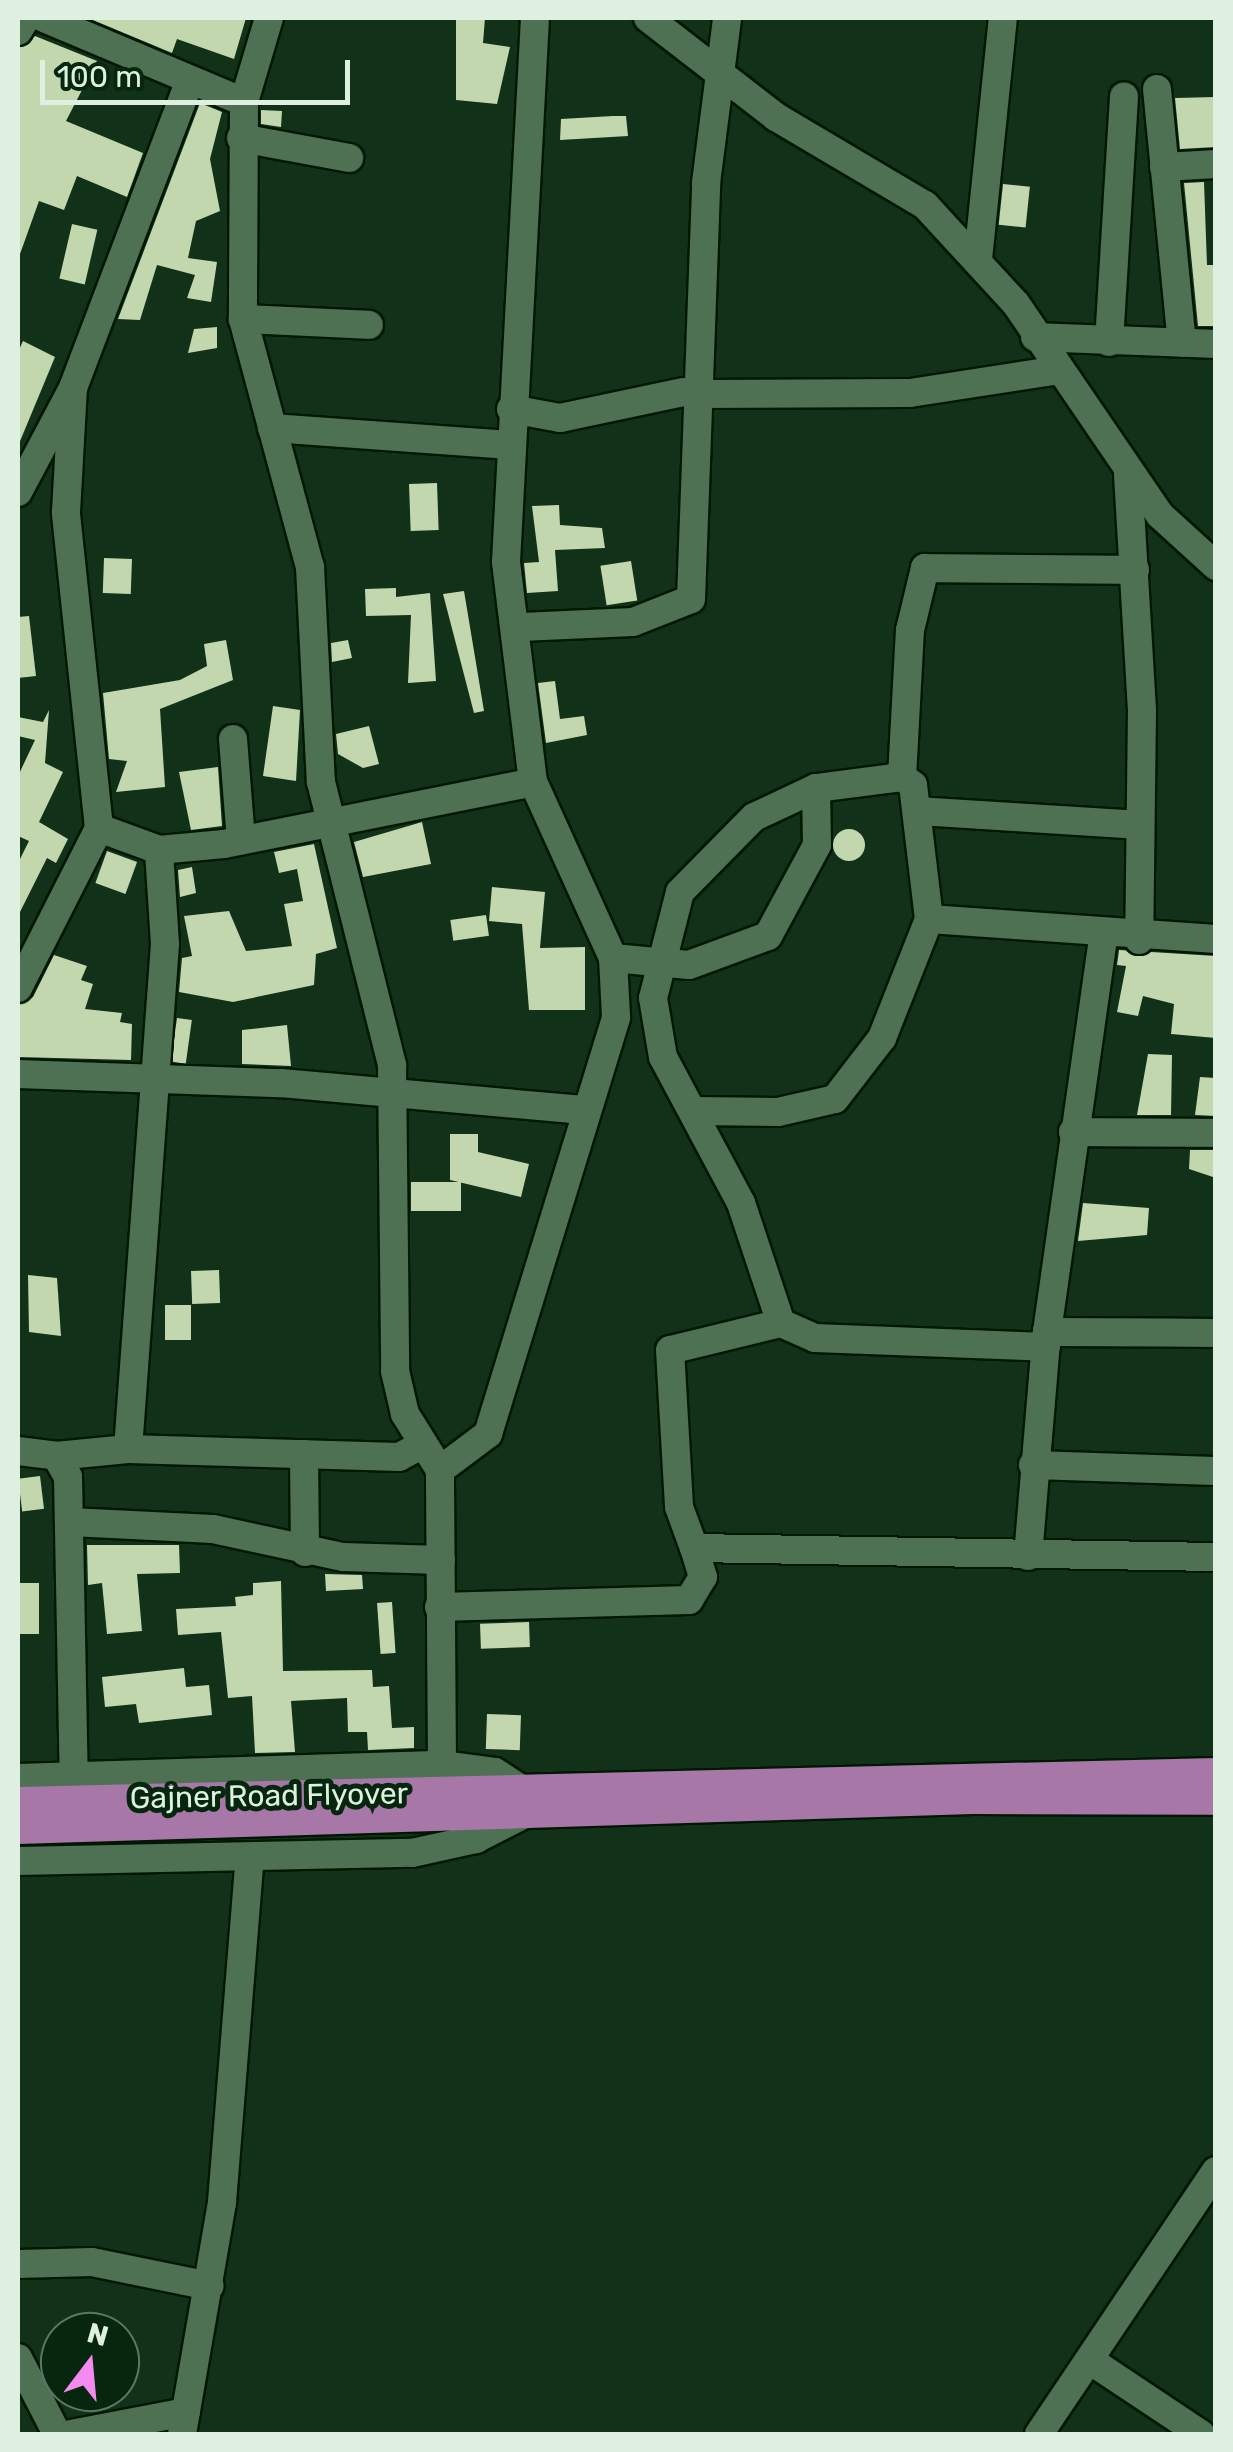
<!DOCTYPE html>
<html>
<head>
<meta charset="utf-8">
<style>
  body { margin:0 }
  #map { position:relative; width:1233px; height:2452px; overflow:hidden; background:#113118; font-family:Rubik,sans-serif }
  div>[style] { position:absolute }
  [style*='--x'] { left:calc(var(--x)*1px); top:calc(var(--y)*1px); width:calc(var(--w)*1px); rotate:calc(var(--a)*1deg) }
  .building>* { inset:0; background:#c3d7ae; transform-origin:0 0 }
  .round { border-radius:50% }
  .roads { filter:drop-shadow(2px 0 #001803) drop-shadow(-2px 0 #001803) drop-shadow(0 2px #001803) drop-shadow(0 -2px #001803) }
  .minor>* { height:28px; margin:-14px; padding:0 14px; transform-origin:14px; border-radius:14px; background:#4e7053 }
  .major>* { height:30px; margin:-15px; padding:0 15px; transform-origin:15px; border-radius:15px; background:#a777a7 }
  span { translate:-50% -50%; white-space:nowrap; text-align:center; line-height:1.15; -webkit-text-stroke:10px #06270e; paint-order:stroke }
  .street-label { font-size:30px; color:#def1e0 }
  .frame { position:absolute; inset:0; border:20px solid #def1e0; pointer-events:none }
  .north { position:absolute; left:40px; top:2312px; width:100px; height:100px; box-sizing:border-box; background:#06270e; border:2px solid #5c7862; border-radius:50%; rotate:16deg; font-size:28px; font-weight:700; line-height:40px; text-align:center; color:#def1e0 }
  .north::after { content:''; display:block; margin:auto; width:35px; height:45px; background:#f489f0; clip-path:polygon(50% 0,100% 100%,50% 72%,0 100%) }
  .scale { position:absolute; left:40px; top:60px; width:310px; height:45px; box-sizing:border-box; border:5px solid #def1e0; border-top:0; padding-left:12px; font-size:30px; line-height:35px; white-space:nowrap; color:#def1e0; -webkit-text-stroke:8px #06270e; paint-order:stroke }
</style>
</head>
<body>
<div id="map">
  <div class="building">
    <i style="clip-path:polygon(88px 18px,246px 18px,234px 59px,177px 39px,172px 53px)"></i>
    <i style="clip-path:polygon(456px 18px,485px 18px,483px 43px,510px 47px,497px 104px,456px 100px)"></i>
    <i style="clip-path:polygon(35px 36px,97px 61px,66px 121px,143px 153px,127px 197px,77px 176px,64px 210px,39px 201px,20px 254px,18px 48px)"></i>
    <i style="clip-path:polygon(1216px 97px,1216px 147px,1180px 149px,1175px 98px)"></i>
    <i style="clip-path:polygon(200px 103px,222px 112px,210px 159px,220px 211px,196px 221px,188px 258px,217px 262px,211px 302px,187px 298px,195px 275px,157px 265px,140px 320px,118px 319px)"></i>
    <i style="clip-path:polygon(261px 110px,282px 111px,281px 127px,261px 124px)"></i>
    <i style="clip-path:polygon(613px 116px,626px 116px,628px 136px,560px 140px,561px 119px)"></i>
    <i style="clip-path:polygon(1204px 182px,1207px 265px,1216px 265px,1216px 326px,1198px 326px,1184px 183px)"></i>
    <i style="left:1003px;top:184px;width:27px;height:41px;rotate:6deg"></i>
    <i style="left:72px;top:224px;width:26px;height:56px;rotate:13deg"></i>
    <i style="clip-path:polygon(217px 327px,217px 348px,188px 353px,194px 329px)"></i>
    <i style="clip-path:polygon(23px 341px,55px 357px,18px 446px,18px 352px)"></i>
    <i style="left:437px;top:483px;width:47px;height:28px;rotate:88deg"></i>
    <i style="clip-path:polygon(559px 505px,560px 525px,602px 528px,605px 548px,555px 550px,558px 591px,527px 593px,524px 563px,539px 562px,532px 506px)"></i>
    <i style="left:104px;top:558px;width:28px;height:35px;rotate:2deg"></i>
    <i style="left:631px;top:561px;width:40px;height:31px;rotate:81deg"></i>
    <i style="clip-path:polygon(396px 588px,396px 597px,430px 593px,436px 681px,408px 683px,411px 615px,366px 616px,365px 589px)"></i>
    <i style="clip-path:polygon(464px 591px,484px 711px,474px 713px,443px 594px)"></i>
    <i style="clip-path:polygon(29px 616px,36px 676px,18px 678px,18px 617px)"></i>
    <i style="clip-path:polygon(226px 640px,233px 680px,160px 709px,165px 787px,116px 792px,127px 761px,109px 759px,103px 693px,180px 680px,207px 666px,204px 644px)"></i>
    <i style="clip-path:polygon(348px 640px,352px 658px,332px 662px,331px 643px)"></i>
    <i style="clip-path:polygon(555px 681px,560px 719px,584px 716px,587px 735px,546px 743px,538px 683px)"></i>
    <i style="clip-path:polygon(273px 706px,300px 710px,296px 781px,263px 776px)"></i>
    <i style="clip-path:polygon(49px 710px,45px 763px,63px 772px,39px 822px,68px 839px,56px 863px,47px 858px,18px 916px,18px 863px,29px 841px,18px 836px,18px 776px,35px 740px,18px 736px,18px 717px,43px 722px)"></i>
    <i style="clip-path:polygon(369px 726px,379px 764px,363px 768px,338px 754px,336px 734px)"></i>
    <i style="clip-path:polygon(218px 767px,222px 826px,191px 830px,179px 772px)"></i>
    <i style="clip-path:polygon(422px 822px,431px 864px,363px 877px,354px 842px)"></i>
    <i class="round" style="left:833px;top:829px;width:32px;height:32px"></i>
    <i style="clip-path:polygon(314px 844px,337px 948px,316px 954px,314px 985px,233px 1002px,179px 992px,182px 958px,192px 956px,184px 916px,229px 911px,246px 951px,292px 946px,284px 904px,303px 901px,297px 869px,279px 873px,274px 852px)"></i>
    <i style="left:107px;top:851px;width:32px;height:34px;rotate:20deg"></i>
    <i style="clip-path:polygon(192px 867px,196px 893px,180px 897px,178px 870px)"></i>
    <i style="clip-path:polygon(492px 887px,545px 892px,540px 948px,585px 947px,585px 1010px,529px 1010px,522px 924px,489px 921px)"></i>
    <i style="left:486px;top:915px;width:21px;height:36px;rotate:82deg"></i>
    <i style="clip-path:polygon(1119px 950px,1216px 956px,1216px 1038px,1171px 1034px,1174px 1004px,1143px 996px,1138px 1016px,1117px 1012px,1126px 966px,1117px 965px)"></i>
    <i style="clip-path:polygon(54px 955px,87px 966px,81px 980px,93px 984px,85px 1009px,122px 1013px,120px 1022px,132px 1024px,131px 1060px,18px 1057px,18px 1005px,33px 997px)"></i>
    <i style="left:177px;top:1018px;width:15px;height:44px;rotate:8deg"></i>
    <i style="clip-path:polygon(287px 1025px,291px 1066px,242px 1064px,242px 1030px)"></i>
    <i style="clip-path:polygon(1148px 1054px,1172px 1055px,1171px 1115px,1137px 1115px)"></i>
    <i style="clip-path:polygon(1200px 1077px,1216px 1078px,1216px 1116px,1195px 1115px)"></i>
    <i style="clip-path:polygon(450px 1134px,478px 1134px,478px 1152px,529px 1164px,521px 1197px,450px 1180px)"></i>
    <i style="clip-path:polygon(1190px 1150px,1216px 1150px,1216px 1178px,1189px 1169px)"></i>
    <i style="left:461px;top:1182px;width:29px;height:50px;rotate:90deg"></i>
    <i style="clip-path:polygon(1083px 1203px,1149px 1208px,1147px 1235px,1078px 1241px)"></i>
    <i style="left:219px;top:1270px;width:33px;height:28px;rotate:88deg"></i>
    <i style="clip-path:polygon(28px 1275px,57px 1278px,61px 1336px,29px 1332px)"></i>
    <i style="left:165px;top:1305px;width:26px;height:35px"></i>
    <i style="left:40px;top:1476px;width:33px;height:22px;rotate:83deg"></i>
    <i style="clip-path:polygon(87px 1545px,179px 1545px,180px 1573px,137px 1574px,142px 1631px,107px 1634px,102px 1583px,88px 1585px)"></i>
    <i style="clip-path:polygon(325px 1574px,362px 1575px,363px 1589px,326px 1591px)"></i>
    <i style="clip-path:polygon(281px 1581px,283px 1671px,372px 1670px,373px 1687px,389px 1686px,392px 1728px,414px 1727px,414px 1748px,368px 1750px,367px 1732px,348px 1732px,347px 1698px,291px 1701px,295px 1752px,255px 1753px,252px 1696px,228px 1698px,221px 1632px,178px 1635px,176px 1609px,236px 1606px,235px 1597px,253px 1595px,253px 1583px)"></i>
    <i style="left:20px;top:1583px;width:19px;height:51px"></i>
    <i style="left:392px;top:1602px;width:51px;height:15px;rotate:86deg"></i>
    <i style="left:529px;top:1622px;width:25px;height:49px;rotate:88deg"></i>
    <i style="clip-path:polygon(184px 1668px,186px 1687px,209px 1685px,212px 1715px,139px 1723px,136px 1704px,105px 1707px,102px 1677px)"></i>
    <i style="left:487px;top:1714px;width:34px;height:35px;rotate:2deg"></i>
  </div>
  <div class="roads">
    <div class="minor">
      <i style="--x:44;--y:18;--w:217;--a:22.8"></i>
      <i style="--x:269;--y:18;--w:88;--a:106.6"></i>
      <i style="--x:244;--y:102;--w:217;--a:90.3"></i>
      <i style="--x:243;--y:319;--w:257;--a:74.9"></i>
      <i style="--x:310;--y:567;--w:215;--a:87.1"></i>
      <i style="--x:321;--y:782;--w:292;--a:75.9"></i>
      <i style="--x:392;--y:1065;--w:306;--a:89.4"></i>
      <i style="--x:395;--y:1371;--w:44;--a:76.9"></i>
      <i style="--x:405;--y:1414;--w:66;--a:58"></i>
      <i style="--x:648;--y:18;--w:162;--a:37.7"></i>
      <i style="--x:776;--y:117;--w:173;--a:30.6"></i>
      <i style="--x:925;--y:205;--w:134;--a:47.4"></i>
      <i style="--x:1016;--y:304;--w:255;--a:55.7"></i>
      <i style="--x:1160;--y:515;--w:76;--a:42.3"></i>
      <i style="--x:18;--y:31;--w:15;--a:-58"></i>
      <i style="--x:1157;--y:89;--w:255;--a:84.4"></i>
      <i style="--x:241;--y:138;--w:110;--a:10.5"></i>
      <i style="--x:1164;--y:167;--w:52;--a:-3.3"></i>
      <i style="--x:978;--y:259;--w:242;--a:-84.1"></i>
      <i style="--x:243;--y:319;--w:126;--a:2.7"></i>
      <i style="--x:1035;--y:337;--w:181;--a:2.2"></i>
      <i style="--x:1109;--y:342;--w:246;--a:-86.5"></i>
      <i style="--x:701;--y:394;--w:209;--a:-0.3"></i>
      <i style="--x:910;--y:393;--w:150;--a:-8.8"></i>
      <i style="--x:511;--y:409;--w:50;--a:10.4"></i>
      <i style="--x:560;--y:418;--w:126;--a:-11.9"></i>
      <i style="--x:272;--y:428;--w:239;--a:4.1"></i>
      <i style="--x:1128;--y:475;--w:235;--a:86.6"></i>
      <i style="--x:1142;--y:710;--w:230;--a:90.7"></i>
      <i style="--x:18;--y:492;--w:118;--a:-62.1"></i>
      <i style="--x:73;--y:388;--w:327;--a:-69.2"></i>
      <i style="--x:521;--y:627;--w:112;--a:-2.6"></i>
      <i style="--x:633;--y:622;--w:62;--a:-21.6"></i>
      <i style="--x:691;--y:599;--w:416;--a:-87.9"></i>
      <i style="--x:706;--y:183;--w:166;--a:-82.7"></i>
      <i style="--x:233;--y:739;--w:101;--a:85.5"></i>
      <i style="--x:902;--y:777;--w:147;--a:-86.9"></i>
      <i style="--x:910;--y:630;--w:64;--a:-76.4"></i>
      <i style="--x:925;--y:568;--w:210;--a:0.5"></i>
      <i style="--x:918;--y:811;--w:221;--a:3.6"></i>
      <i style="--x:99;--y:828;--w:64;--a:20.1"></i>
      <i style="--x:159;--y:850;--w:65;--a:-5.3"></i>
      <i style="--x:224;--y:844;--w:315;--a:-11.3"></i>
      <i style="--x:929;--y:919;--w:135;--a:-96.8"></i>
      <i style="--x:913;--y:785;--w:14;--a:-144"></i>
      <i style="--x:902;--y:777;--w:87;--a:172.7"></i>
      <i style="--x:816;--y:788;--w:68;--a:154.9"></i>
      <i style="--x:754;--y:817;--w:105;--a:134.6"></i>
      <i style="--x:680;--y:892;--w:109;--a:104.3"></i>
      <i style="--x:653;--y:998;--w:60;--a:80.4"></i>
      <i style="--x:663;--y:1057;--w:166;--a:61.9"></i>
      <i style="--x:741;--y:1203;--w:126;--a:71.6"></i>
      <i style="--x:781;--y:1323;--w:37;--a:24"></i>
      <i style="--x:815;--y:1338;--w:231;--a:2.2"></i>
      <i style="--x:613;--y:958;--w:76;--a:5.3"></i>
      <i style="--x:689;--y:965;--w:84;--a:-20.2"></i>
      <i style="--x:768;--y:936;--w:103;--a:-61.7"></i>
      <i style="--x:817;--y:845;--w:57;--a:-91"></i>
      <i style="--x:18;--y:988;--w:179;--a:-63.1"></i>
      <i style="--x:99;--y:828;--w:318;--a:-96"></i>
      <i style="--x:66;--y:512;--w:124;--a:-86.8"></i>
      <i style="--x:18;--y:1074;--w:263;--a:2"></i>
      <i style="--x:281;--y:1083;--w:304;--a:5.1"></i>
      <i style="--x:698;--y:1111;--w:80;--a:0.7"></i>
      <i style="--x:778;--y:1112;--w:58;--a:-12.8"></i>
      <i style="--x:835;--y:1099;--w:77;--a:-52.4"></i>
      <i style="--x:882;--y:1038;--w:128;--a:-68.4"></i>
      <i style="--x:929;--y:919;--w:288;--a:4"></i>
      <i style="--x:1073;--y:1132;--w:143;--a:0.4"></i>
      <i style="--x:781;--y:1323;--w:114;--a:166.3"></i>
      <i style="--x:670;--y:1350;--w:157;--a:86.7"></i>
      <i style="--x:679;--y:1507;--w:44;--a:69.9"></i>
      <i style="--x:694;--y:1548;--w:522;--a:0.99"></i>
      <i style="--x:1047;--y:1332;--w:169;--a:0.3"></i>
      <i style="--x:128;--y:1449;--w:506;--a:-85.81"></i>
      <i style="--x:165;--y:944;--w:94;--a:-93.7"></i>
      <i style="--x:18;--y:1451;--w:38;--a:7"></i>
      <i style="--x:56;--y:1456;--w:24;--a:60"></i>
      <i style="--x:68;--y:1477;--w:299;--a:88.9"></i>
      <i style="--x:304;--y:1454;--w:98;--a:89.4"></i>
      <i style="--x:56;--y:1456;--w:72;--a:-5.6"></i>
      <i style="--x:128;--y:1449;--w:271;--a:1.7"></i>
      <i style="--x:399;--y:1457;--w:27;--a:-28"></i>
      <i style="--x:1033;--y:1465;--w:183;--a:1.9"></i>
      <i style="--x:71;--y:1522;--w:142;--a:2.8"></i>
      <i style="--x:213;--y:1529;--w:133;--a:12.2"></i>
      <i style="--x:343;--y:1557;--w:98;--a:1.8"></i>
      <i style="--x:1028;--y:1556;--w:225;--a:-85.2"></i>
      <i style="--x:1047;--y:1332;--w:398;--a:-81.9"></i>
      <i style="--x:439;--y:1607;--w:250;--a:-1.6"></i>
      <i style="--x:689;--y:1600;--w:27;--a:-59"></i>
      <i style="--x:703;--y:1577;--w:30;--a:-107"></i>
      <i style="--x:442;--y:1765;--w:295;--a:-90.4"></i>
      <i style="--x:440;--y:1470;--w:60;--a:-36.9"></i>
      <i style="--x:488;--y:1434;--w:436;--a:-72.9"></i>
      <i style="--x:616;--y:1017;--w:59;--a:-92.9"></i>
      <i style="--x:613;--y:958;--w:193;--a:-114.4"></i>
      <i style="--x:533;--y:782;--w:222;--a:-97"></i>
      <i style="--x:506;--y:562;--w:545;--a:-86.95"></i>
      <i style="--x:18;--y:1778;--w:424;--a:-1.8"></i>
      <i style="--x:442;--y:1765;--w:53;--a:7.5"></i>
      <i style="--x:495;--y:1772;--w:31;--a:33"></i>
      <i style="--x:18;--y:1861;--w:394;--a:-1.2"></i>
      <i style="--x:412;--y:1853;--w:66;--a:-12.3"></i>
      <i style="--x:476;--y:1839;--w:51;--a:-27.1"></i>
      <i style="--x:18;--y:2264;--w:74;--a:-1.5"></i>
      <i style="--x:92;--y:2262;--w:120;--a:11.5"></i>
      <i style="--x:18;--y:2358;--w:85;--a:62.8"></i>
      <i style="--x:1091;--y:2361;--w:132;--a:33.6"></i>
      <i style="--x:71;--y:2434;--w:117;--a:-10.8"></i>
      <i style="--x:182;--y:2434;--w:235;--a:-80.2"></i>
      <i style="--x:222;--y:2202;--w:346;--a:-85.4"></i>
      <i style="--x:1039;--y:2434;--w:317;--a:-56.1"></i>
    </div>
    <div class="major">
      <i style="--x:18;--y:1802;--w:1198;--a:-1.39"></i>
      <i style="--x:18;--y:1829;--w:955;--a:-1.8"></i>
      <i style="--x:973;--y:1799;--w:243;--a:0.2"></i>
    </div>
  </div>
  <div class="street-label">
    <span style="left:269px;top:1796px;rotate:-1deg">Gajner Road Flyover</span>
  </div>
  <div class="frame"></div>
  <div class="north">N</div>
  <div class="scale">100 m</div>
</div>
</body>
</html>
